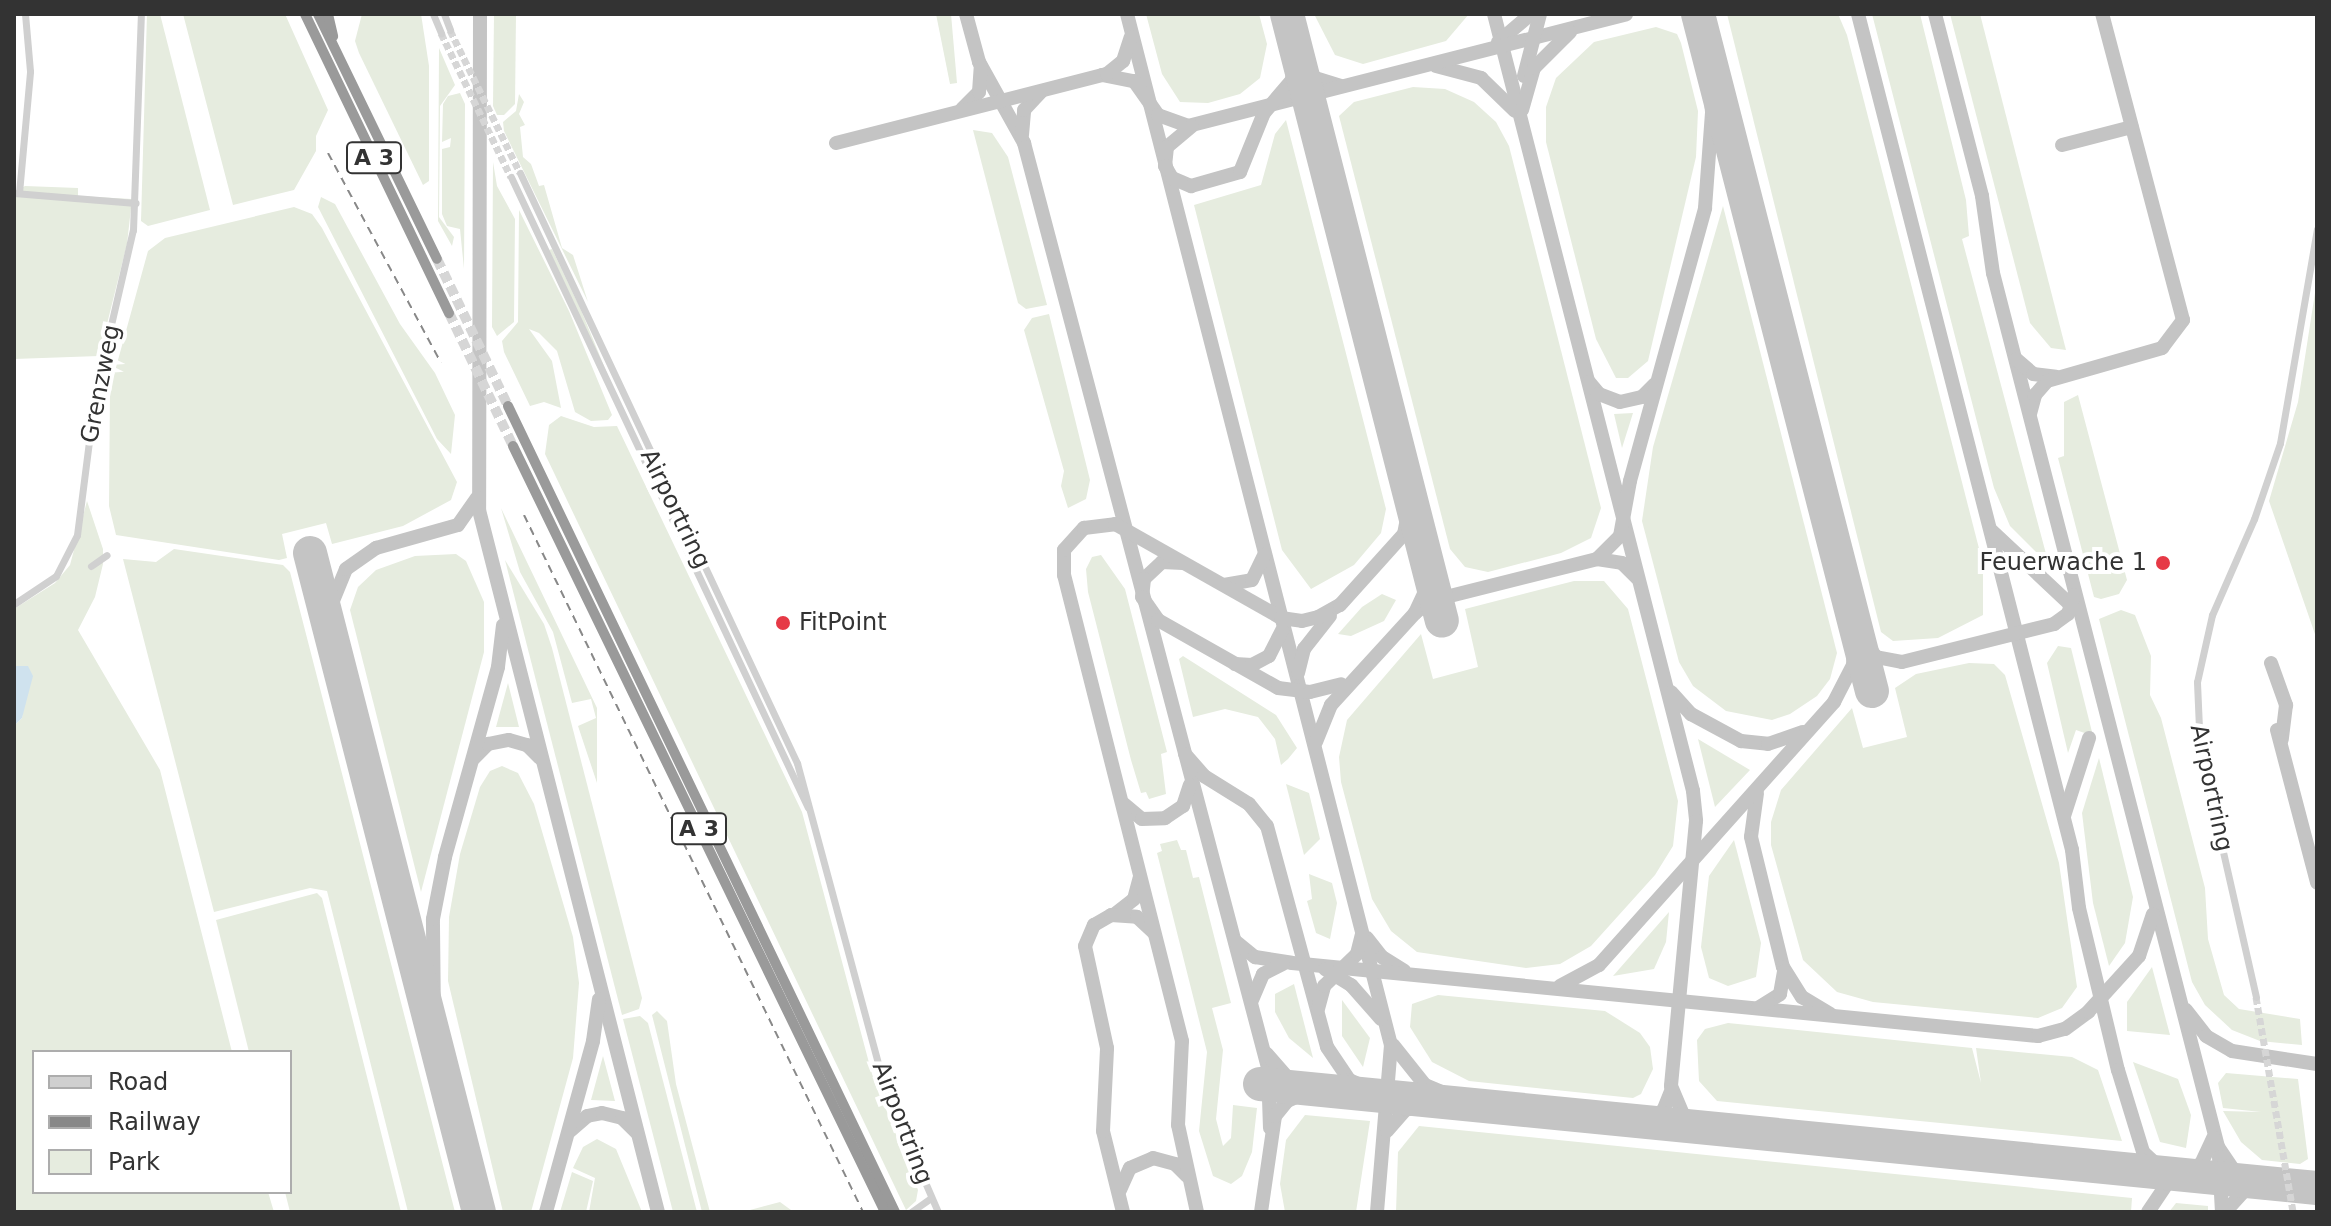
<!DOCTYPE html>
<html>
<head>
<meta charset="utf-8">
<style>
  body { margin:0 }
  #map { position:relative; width:2331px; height:1226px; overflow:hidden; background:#fff; font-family:"DejaVu Sans",sans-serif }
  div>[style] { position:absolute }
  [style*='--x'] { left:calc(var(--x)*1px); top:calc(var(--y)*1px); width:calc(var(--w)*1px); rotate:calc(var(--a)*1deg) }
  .green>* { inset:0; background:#e6ecdf }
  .water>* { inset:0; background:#cfe2ee }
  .taxiway>* { height:14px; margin:-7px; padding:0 7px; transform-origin:7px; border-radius:7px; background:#c4c4c4 }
  .runway>* { height:34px; margin:-17px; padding:0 17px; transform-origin:17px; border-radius:17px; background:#c4c4c4 }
  .minor-tunnel>* { height:7px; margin-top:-3.5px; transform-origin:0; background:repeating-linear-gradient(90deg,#d6d6d6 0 7px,transparent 0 10.5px) }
  .highway-tunnel>* { height:10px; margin-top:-5px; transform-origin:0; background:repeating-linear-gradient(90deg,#d6d6d6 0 10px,transparent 0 15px) }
  .minor>* { height:7px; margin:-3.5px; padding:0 3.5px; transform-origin:3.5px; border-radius:3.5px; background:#d0d0d0 }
  .highway>* { height:10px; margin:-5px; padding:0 5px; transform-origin:5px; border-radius:5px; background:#9a9a9a }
  .rail>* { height:2px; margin-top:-1px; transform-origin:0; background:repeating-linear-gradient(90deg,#888 0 8px,transparent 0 14px) }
  .dots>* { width:22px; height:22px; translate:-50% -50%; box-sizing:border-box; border:4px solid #fff; border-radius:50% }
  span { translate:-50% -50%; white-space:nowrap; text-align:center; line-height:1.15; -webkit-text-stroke:8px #fff; paint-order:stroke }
  .shield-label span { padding:2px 6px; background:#fff; border:2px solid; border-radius:6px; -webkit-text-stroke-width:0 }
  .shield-label { font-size:22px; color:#333; font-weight:700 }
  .street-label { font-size:24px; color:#333 }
  .poi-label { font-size:24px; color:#333 }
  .right { translate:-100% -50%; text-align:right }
  .left { translate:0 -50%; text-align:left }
  .frame { position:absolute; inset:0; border:16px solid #333; pointer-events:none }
  .legend { position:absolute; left:32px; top:1050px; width:260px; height:144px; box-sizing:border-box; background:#fff; border:2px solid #adadad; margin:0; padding:10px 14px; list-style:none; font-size:24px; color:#333 }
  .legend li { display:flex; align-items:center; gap:16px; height:40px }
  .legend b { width:40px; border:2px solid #adadad }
</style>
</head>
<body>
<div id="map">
  <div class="green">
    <i style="clip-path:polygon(147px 14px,160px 14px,210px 210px,148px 226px,141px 221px)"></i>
    <i style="clip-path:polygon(183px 14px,285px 14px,328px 110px,316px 136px,316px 151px,294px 190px,233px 205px)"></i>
    <i style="clip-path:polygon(362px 14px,421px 14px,429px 66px,429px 181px,423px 185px,359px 53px,355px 41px)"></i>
    <i style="clip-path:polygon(494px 14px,516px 14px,515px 104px,504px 115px,497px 115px,493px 106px)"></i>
    <i style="clip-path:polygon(936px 14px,951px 14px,957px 83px,950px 84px)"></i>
    <i style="clip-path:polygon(1146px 14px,1259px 14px,1267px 44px,1260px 78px,1240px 94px,1208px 103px,1180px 102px,1162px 74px)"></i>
    <i style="clip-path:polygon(1314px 14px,1469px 14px,1446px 41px,1363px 64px,1335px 55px)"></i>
    <i style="clip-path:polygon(1727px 14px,1838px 14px,1847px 35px,1983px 564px,1983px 615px,1938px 638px,1893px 641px,1881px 632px)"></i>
    <i style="clip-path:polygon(1872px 14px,1920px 14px,1966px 200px,1969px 236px,1962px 239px,2049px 565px,2010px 526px,1994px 488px)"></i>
    <i style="clip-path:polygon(1950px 14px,1980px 14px,2066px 350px,2051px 348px,2030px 323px)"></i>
    <i style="clip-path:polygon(1656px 27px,1677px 34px,1681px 43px,1698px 111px,1696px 157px,1648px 361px,1628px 378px,1616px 378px,1596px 339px,1546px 142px,1546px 107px,1556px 78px,1594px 42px)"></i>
    <i style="clip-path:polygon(439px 48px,455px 85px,440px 106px,439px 217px,454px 237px,452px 246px,438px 221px)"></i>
    <i style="clip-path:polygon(1413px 87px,1445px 89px,1474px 102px,1496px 122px,1509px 146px,1601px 508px,1591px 538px,1561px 553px,1488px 572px,1465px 567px,1450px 549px,1339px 116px,1354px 102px)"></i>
    <i style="clip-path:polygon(460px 93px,465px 104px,464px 269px,460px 229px,447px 226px,442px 214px,442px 149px,450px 147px,451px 138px,442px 142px,443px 104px,448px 96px)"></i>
    <i style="clip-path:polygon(519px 94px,524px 102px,519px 114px,525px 125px,520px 127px,523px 157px,531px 164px,539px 186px,544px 185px,562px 248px,573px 255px,588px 302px,504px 131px,503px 122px,516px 111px)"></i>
    <i style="clip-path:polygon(1286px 120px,1386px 509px,1381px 533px,1354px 565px,1311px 589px,1282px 550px,1194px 205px,1261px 185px,1275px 134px)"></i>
    <i style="clip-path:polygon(973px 130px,992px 133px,1008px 157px,1047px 305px,1026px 309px,1018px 303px)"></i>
    <i style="clip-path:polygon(493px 162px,497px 186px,515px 219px,514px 322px,497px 336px,492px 327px)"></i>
    <i style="clip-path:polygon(25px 186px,78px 188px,78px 196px,132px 199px,127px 244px,99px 356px,14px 359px,14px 192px)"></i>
    <i style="clip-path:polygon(321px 197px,335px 204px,400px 324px,435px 373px,455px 415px,451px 454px,437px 439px,318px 207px)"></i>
    <i style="clip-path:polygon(1723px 206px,1837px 653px,1830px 679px,1817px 696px,1790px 714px,1772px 720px,1726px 711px,1693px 686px,1679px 662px,1642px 521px,1653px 447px)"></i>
    <i style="clip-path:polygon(294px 207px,312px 214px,322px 228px,457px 482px,451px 500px,403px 526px,332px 544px,326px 523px,282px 534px,287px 558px,279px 560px,116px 535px,109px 506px,110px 389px,148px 251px,165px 238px)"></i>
    <i style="clip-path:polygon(519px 210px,569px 311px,612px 415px,608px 420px,591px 421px,575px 412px,557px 351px,539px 333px,529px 329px,552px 361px,561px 408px,544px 402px,530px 406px,504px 352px,502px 341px,518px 322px)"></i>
    <i style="clip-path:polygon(552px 249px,581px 310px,611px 383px,549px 250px)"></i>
    <i style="clip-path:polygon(2317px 280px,2317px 640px,2269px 501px,2298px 402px)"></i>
    <i style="clip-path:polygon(1049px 314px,1090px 480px,1086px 499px,1068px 508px,1061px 486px,1064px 471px,1024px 330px,1032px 318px)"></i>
    <i style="clip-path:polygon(2078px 395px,2127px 580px,2119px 594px,2101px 599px,2094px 597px,2058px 458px,2064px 456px,2064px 402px)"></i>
    <i style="clip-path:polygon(1633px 413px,1622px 448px,1614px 414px)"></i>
    <i style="clip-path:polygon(561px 416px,594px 427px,617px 426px,802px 812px,872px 1074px,918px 1190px,916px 1201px,906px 1210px,545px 454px,549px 425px)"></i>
    <i style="clip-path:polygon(87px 501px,103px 549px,103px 564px,95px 597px,78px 630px,160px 770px,232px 1052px,34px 1052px,34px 1192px,268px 1192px,274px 1212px,14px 1212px,14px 726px,22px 718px,28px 666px,14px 666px,14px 609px,55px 583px,70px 565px)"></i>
    <i style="clip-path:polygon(501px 508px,597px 708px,597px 783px,578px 726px,596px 718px,591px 699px,572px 703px,553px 632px,520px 572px)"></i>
    <i style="clip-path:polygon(174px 549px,283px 565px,290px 572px,455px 1212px,408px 1212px,327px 891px,310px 888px,214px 912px,123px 559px,156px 562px)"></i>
    <i style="clip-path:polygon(456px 554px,466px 561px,484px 602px,484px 652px,421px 892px,350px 610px,358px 587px,376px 570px,415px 556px)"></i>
    <i style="clip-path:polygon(1101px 555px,1125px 589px,1167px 752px,1161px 754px,1166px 794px,1149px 799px,1146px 792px,1141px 793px,1131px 760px,1088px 592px,1086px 569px,1092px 557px)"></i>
    <i style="clip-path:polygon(505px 560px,544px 624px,552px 648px,642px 998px,639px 1009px,622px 1015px)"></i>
    <i style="clip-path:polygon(1574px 581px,1604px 581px,1628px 609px,1678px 801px,1673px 846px,1655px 875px,1591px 946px,1560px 964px,1526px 968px,1417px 952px,1391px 931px,1372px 899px,1341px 782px,1339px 757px,1347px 720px,1421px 634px,1433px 679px,1478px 667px,1465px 609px)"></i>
    <i style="clip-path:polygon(1382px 594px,1396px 600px,1384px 621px,1351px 636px,1338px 634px,1362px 607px)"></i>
    <i style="clip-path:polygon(2121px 610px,2135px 615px,2151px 656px,2150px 695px,2161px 718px,2205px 888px,2208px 939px,2224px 995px,2239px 1009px,2300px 1019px,2302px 1045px,2260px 1041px,2232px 1030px,2205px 1005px,2192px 982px,2099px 619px)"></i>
    <i style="clip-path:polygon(2058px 646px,2071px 648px,2093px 736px,2076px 730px,2068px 753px,2047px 663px)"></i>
    <i style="clip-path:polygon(1183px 656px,1276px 715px,1297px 748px,1288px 759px,1281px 765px,1275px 739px,1258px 717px,1225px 709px,1193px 717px,1179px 659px)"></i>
    <i style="clip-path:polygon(1969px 663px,1994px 664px,2005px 675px,2059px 863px,2077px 987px,2062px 1008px,2038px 1018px,1873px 1002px,1837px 992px,1803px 960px,1771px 845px,1771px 822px,1781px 790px,1852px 708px,1863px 748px,1907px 737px,1895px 688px,1916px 674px)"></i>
    <i style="clip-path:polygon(508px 683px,519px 727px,496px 727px)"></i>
    <i style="clip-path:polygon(1698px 739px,1750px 770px,1715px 807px)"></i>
    <i style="clip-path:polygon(2099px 758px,2133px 897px,2125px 943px,2109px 966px,2093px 903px,2082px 813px)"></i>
    <i style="clip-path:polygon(502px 766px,518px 773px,534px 804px,573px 937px,579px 983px,573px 1058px,531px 1212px,503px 1212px,448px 981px,449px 917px,460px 854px,480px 787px,490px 771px)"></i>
    <i style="clip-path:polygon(1286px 784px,1309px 793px,1320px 839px,1304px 855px)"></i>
    <i style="clip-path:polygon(1177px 840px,1181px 850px,1186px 850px,1193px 878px,1199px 877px,1231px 1003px,1212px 1008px,1223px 1050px,1216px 1119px,1223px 1146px,1231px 1138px,1233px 1105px,1257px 1108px,1252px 1152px,1242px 1176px,1231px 1184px,1213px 1176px,1199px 1131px,1207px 1052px,1157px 853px,1162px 851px,1160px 844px)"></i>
    <i style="clip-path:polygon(1734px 840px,1761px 943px,1756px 977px,1728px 986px,1709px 978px,1701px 947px,1709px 876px)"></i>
    <i style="clip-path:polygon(1309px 874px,1332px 883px,1337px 903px,1330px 939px,1316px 933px,1307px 901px,1312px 899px)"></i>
    <i style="clip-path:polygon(317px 893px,322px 898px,401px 1212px,290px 1212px,285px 1192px,290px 1192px,290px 1052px,249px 1052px,216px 920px)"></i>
    <i style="clip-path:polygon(1669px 912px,1666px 942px,1654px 969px,1613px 976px)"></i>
    <i style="clip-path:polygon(2152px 967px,2170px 1035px,2127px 1031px,2127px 1002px)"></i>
    <i style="clip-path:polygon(1294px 984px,1313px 1058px,1289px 1038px,1275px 1012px,1275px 994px)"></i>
    <i style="clip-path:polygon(1438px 995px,1605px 1011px,1640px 1033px,1650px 1047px,1653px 1069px,1641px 1094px,1633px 1098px,1469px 1081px,1432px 1062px,1410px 1027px,1412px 1004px)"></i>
    <i style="clip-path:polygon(1342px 1000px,1370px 1038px,1363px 1067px,1342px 1036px)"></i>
    <i style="clip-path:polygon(657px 1011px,667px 1021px,676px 1084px,710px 1212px,702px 1212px,652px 1015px)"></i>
    <i style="clip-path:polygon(640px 1016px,648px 1023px,697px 1212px,673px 1212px,623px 1019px)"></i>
    <i style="clip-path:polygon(1728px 1023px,1972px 1048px,1981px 1083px,1976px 1048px,2072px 1057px,2098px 1070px,2122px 1141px,1717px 1101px,1699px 1081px,1697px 1040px,1705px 1029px)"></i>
    <i style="clip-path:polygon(603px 1056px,615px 1101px,591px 1100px)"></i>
    <i style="clip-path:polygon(2133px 1062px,2178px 1079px,2191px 1115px,2186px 1148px,2160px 1142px)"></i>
    <i style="clip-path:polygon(2226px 1073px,2298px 1079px,2308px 1159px,2300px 1164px,2262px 1160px,2241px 1142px,2223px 1111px,2261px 1112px,2223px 1108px,2218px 1083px)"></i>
    <i style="clip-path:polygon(1305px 1115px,1370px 1121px,1356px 1212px,1285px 1212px,1280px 1184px,1286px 1140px)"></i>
    <i style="clip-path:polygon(1419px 1126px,2132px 1198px,2131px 1212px,1396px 1212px,1398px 1152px)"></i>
    <i style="clip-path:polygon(597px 1139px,616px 1149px,642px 1212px,589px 1212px,595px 1178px,573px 1168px,583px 1147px)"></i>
    <i style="clip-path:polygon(572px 1172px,593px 1181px,586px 1212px,560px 1212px)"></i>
    <i style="clip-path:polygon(780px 1202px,791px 1210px,741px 1212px,750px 1210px)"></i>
    <i style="clip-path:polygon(2176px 1203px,2208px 1206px,2208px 1212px,2169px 1212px)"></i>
  </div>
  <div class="water">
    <i style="clip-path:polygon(14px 666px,28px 666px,33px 676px,22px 718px,14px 726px)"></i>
  </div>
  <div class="taxiway">
    <i style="--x:480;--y:14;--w:496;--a:90.1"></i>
    <i style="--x:479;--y:510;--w:724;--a:75.7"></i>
    <i style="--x:966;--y:14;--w:50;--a:74.8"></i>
    <i style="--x:979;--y:62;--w:93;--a:60.9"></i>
    <i style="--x:1024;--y:143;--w:957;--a:75.22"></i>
    <i style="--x:1268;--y:1068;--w:60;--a:88.1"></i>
    <i style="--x:1127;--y:14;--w:1064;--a:75.64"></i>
    <i style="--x:1391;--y:1045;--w:168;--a:94.8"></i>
    <i style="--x:1494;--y:14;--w:802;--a:75.63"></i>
    <i style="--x:1693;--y:791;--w:30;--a:84"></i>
    <i style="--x:1696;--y:821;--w:266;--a:95.4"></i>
    <i style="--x:1671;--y:1086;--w:30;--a:67"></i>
    <i style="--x:1683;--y:1114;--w:31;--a:29"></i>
    <i style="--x:1858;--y:14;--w:863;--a:75.64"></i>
    <i style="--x:2072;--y:850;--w:58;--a:83.1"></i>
    <i style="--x:2079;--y:908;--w:167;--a:76.5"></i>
    <i style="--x:2118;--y:1070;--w:86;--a:73"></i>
    <i style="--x:2143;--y:1152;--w:26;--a:43"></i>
    <i style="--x:2162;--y:1170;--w:23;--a:13"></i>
    <i style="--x:1935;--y:14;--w:188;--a:75.5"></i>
    <i style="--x:1982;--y:196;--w:78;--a:81.9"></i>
    <i style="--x:1993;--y:273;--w:902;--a:75.56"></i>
    <i style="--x:2218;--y:1147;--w:32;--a:56"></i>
    <i style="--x:2236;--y:1174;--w:42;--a:13.7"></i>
    <i style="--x:1498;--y:42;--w:43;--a:-40.3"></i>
    <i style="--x:1297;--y:53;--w:31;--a:54"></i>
    <i style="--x:1315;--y:78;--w:27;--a:17"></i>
    <i style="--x:1436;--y:66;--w:47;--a:14.9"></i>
    <i style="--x:1481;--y:78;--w:47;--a:44.1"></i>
    <i style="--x:1102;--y:75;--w:33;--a:11"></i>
    <i style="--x:1134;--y:81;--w:42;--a:54.8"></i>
    <i style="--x:1158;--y:115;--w:32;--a:20"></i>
    <i style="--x:1188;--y:126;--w:452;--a:-14.3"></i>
    <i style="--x:1524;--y:76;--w:64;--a:-75.5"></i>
    <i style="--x:962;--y:109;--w:24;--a:-45"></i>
    <i style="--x:979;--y:92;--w:26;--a:-86"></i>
    <i style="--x:1522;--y:110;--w:44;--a:-74.1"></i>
    <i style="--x:1534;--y:68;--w:51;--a:-45"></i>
    <i style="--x:1192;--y:126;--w:33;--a:140"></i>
    <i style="--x:1167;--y:147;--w:19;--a:96"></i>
    <i style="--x:1165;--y:166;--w:14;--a:60"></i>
    <i style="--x:1172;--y:178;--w:21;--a:23"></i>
    <i style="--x:1191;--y:186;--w:51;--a:-15.9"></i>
    <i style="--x:1240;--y:172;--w:64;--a:-67.9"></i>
    <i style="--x:1264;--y:113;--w:43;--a:-49.7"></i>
    <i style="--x:1292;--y:80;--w:31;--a:-83"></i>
    <i style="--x:1022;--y:135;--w:25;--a:-85"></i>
    <i style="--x:1024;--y:110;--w:25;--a:-47"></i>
    <i style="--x:836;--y:143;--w:280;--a:-14.3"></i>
    <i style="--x:1107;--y:74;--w:21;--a:-39"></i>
    <i style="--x:1123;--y:61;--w:25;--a:-72"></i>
    <i style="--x:2062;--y:145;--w:72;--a:-14.4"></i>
    <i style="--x:2016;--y:359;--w:23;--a:41"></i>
    <i style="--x:2033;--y:374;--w:23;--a:7"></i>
    <i style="--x:1589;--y:382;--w:16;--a:50"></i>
    <i style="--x:1599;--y:394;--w:22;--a:21"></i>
    <i style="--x:1620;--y:402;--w:23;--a:-13"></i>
    <i style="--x:1642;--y:397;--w:18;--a:-45"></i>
    <i style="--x:2030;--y:414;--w:20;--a:-75"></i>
    <i style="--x:2035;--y:395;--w:18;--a:-49"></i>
    <i style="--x:2047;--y:381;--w:120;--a:-16"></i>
    <i style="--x:2162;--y:348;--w:35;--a:-53"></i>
    <i style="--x:2183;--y:320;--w:317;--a:-104.8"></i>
    <i style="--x:1992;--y:531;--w:114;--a:43.2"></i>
    <i style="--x:1597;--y:559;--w:25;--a:9"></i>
    <i style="--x:1622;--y:563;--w:21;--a:45"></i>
    <i style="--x:1183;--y:563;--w:21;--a:-177"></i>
    <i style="--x:1162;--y:562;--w:25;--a:137"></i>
    <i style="--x:1144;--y:579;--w:18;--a:96"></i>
    <i style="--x:1142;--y:597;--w:28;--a:55"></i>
    <i style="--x:1158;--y:620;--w:138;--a:29.5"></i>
    <i style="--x:1278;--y:688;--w:32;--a:7"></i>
    <i style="--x:1310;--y:692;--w:32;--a:-14"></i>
    <i style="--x:1224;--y:585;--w:28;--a:-10"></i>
    <i style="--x:1252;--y:580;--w:28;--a:-64"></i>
    <i style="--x:1415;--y:613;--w:19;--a:-39"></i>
    <i style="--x:1430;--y:601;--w:172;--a:-14.1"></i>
    <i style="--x:1597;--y:559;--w:33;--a:-45"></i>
    <i style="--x:1620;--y:536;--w:56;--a:-79.7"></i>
    <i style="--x:1630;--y:481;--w:283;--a:-74.6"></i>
    <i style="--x:1705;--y:208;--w:96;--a:-85.8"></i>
    <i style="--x:1712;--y:112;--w:64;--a:-94.5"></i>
    <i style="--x:1318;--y:617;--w:25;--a:-29"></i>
    <i style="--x:1340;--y:605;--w:96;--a:-48"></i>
    <i style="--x:1404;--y:534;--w:37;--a:-79"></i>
    <i style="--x:1857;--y:630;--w:33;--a:55"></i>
    <i style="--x:1876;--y:657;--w:26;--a:11"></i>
    <i style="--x:1902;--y:662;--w:157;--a:-14"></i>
    <i style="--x:2054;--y:624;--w:17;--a:-36"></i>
    <i style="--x:2068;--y:614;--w:20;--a:-72"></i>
    <i style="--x:2271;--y:663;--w:45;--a:70.3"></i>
    <i style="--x:2286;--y:705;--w:35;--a:97"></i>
    <i style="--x:1235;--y:664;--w:17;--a:3"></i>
    <i style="--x:1252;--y:665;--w:19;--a:-28"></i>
    <i style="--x:1269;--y:656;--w:29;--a:-63"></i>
    <i style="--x:339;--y:667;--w:60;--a:-98.7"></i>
    <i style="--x:330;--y:608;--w:42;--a:-67.7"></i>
    <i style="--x:346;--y:569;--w:37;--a:-35"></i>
    <i style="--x:376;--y:548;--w:85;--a:-15.7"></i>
    <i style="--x:458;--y:525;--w:33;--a:-55"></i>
    <i style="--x:1298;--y:673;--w:25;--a:-76"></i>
    <i style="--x:1304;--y:649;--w:42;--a:-51.8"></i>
    <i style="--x:1671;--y:692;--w:30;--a:48"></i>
    <i style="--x:1691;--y:714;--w:57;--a:28.4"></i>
    <i style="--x:1741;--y:741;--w:27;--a:6"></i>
    <i style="--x:1768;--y:744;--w:37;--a:-19"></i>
    <i style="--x:2277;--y:730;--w:158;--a:75.3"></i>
    <i style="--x:1316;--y:742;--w:40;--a:-68"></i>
    <i style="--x:1331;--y:705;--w:125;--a:-47.6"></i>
    <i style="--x:1415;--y:613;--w:29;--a:-65"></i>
    <i style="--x:1427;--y:587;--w:20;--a:-87"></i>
    <i style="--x:1185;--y:754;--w:29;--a:49"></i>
    <i style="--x:1204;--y:776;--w:53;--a:31.9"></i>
    <i style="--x:1249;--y:804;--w:28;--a:51"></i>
    <i style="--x:1267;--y:826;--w:229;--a:74.8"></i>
    <i style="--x:1327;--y:1047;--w:40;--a:56"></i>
    <i style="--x:1349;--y:1080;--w:43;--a:23.6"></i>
    <i style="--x:474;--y:758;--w:20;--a:-45"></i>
    <i style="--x:488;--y:744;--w:21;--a:-11"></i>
    <i style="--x:509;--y:740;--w:19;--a:16"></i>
    <i style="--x:527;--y:745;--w:18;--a:45"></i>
    <i style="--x:1757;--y:793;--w:44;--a:97.8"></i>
    <i style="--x:1751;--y:837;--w:134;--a:76.2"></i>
    <i style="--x:1783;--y:967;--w:36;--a:58"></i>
    <i style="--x:1802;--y:997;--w:33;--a:31"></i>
    <i style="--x:1124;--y:804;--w:23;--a:40"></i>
    <i style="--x:1142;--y:819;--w:23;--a:-2"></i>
    <i style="--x:1165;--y:818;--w:22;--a:-34"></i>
    <i style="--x:1183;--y:806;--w:22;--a:-72"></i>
    <i style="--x:2064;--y:816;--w:82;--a:-72.2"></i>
    <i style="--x:1115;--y:914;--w:24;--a:-38"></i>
    <i style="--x:1134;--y:899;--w:23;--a:-75"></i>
    <i style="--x:1367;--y:938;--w:24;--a:52"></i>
    <i style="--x:1382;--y:957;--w:26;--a:32"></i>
    <i style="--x:1235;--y:941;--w:26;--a:39"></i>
    <i style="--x:1255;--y:957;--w:37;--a:9"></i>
    <i style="--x:1292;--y:963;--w:750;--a:5.59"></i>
    <i style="--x:2038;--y:1036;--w:28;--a:-15"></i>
    <i style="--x:2065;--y:1029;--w:29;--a:-36"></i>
    <i style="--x:2088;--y:1012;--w:76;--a:-47.7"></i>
    <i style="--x:2139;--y:956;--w:44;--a:-71.6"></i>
    <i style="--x:1325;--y:969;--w:31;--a:32"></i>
    <i style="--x:1351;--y:985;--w:45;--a:48.6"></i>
    <i style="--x:1560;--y:986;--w:44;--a:-28.3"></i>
    <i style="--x:1599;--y:965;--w:353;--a:-48.2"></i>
    <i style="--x:1834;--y:702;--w:42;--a:-62.8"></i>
    <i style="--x:1853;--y:665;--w:39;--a:-87"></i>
    <i style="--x:1252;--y:1000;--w:28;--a:-67"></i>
    <i style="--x:1263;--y:974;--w:22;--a:-27"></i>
    <i style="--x:1758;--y:1008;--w:26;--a:-32"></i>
    <i style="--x:1780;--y:994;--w:23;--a:-80"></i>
    <i style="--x:1318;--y:1009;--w:24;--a:-75"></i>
    <i style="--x:1324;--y:986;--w:46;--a:-44.1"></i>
    <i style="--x:1357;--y:954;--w:21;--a:-76"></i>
    <i style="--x:2186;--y:1010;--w:33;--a:52"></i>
    <i style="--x:2206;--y:1036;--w:30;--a:30"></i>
    <i style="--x:2232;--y:1051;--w:86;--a:8.7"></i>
    <i style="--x:1393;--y:1045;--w:51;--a:51.3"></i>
    <i style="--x:1425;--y:1085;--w:54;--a:22.8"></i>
    <i style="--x:1267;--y:1054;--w:35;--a:49"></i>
    <i style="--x:1290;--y:1080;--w:24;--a:24"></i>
    <i style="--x:455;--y:1117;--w:97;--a:-102.5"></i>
    <i style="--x:434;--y:1022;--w:103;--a:-90.6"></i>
    <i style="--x:433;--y:919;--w:63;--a:-79"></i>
    <i style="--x:445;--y:857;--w:197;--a:-74.4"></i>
    <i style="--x:498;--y:667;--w:42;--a:-83.2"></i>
    <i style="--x:1640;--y:1122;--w:25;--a:-26"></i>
    <i style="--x:1663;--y:1111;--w:22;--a:-68"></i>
    <i style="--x:570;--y:1131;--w:23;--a:-41"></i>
    <i style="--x:587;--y:1116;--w:15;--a:-11"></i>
    <i style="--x:602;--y:1113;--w:21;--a:14"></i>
    <i style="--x:622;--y:1118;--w:20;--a:45"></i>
    <i style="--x:1387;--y:1131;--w:28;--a:-49"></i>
    <i style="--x:1405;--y:1110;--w:32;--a:-14"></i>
    <i style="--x:2219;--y:1157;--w:55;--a:86.9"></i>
    <i style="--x:2174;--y:1174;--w:29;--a:-20"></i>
    <i style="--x:2201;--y:1164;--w:29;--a:-65"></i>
    <i style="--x:1120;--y:1190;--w:24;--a:-66"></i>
    <i style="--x:1130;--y:1168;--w:25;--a:-23"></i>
    <i style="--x:1153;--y:1158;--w:23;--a:15"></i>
    <i style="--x:1175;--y:1164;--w:17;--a:45"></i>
    <i style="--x:546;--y:1212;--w:177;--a:-74.6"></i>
    <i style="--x:593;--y:1041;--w:42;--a:-81.9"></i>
    <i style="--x:1123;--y:1212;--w:83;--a:-103.9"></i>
    <i style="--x:1103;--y:1131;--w:83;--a:-87.2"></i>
    <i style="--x:1107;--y:1048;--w:104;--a:-102.2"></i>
    <i style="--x:1085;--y:946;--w:23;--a:-67"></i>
    <i style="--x:1094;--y:925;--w:20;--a:-30"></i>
    <i style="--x:1111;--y:915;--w:26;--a:4"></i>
    <i style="--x:1137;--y:917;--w:22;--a:43"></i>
    <i style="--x:1197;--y:1212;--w:89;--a:-102.3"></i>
    <i style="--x:1178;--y:1125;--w:84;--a:-87.3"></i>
    <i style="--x:1182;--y:1041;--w:481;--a:-104.2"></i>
    <i style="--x:1064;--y:575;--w:25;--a:-90"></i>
    <i style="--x:1064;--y:550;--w:30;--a:-48"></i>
    <i style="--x:1084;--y:528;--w:31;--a:-7"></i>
    <i style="--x:1115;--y:524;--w:191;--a:29.5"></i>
    <i style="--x:1281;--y:618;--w:21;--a:8"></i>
    <i style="--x:1302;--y:621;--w:25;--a:-14"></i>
    <i style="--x:1261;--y:1212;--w:97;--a:-81.7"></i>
    <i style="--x:1275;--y:1116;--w:19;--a:-51"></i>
    <i style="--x:1287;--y:1101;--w:27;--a:-24"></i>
    <i style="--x:2148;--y:1212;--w:36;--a:-56"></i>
    <i style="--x:2168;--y:1182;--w:17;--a:-13"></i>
    <i style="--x:2225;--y:1212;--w:28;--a:-48"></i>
    <i style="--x:2244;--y:1191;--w:22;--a:-16"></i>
  </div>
  <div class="runway">
    <i style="--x:1287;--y:14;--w:626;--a:75.68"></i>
    <i style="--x:1698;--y:14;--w:699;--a:75.59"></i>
    <i style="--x:310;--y:553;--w:680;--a:75.62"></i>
    <i style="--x:1260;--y:1084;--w:1062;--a:5.62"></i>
  </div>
  <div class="minor-tunnel">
    <i style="--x:450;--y:30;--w:159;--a:63.9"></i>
    <i style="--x:441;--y:33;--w:160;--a:64.1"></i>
    <i style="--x:2256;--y:997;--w:218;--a:80.2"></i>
  </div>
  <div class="highway-tunnel">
    <i style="--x:437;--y:259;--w:163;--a:64.2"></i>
    <i style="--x:449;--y:313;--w:148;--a:64.3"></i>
  </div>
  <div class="minor">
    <i style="--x:433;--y:14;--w:21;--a:67"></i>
    <i style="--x:444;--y:14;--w:17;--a:69"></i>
    <i style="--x:520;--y:173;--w:652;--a:64.85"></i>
    <i style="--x:797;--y:763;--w:341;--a:74.9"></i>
    <i style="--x:886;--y:1092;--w:131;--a:66.6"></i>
    <i style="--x:511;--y:177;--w:697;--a:64.79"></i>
    <i style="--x:14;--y:193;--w:122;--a:4.7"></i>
    <i style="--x:19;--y:193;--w:122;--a:-84.8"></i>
    <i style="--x:30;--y:71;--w:57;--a:-95"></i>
    <i style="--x:91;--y:566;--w:19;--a:-35"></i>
    <i style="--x:14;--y:604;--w:50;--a:-33.7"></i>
    <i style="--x:56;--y:576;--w:46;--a:-62.9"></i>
    <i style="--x:77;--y:535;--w:142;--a:-82.7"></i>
    <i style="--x:95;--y:394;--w:168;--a:-77"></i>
    <i style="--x:133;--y:230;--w:216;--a:-87.9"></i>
    <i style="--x:2256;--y:997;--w:252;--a:-102.8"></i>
    <i style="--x:2200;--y:751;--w:69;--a:-92.5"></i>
    <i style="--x:2197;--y:682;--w:69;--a:-77.4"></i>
    <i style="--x:2212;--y:615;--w:105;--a:-66.4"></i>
    <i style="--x:2254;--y:519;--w:80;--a:-71.1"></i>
    <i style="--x:2280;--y:443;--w:217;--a:-80.2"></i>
    <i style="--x:911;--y:1212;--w:24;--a:-35"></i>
  </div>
  <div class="highway">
    <i style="--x:305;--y:14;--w:332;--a:64.3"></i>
    <i style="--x:318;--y:14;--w:272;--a:64.1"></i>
    <i style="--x:328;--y:14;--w:23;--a:77"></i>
    <i style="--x:508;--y:406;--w:894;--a:64.35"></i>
    <i style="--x:513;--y:446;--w:852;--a:64.1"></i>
  </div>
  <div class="rail">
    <i style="--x:328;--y:153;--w:238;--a:61.7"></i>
    <i style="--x:524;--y:515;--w:775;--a:64.06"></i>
  </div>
  <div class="dots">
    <i style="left:2163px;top:563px;background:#e63946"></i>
    <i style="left:783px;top:623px;background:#e63946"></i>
  </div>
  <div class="shield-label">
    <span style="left:374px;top:158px">A 3</span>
    <span style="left:699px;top:829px">A 3</span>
  </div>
  <div class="street-label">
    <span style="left:101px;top:384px;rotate:-79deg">Grenzweg</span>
    <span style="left:675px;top:509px;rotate:64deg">Airportring</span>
    <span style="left:2211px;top:788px;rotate:78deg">Airportring</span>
    <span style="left:902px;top:1123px;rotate:69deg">Airportring</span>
  </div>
  <div class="poi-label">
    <span class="right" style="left:2147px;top:563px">Feuerwache 1</span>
    <span class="left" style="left:799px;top:623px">FitPoint</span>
  </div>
  <div class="frame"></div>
  <ul class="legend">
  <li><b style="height:10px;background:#d0d0d0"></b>Road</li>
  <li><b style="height:10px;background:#888"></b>Railway</li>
  <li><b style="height:22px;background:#e6ecdf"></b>Park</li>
  </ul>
</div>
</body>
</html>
